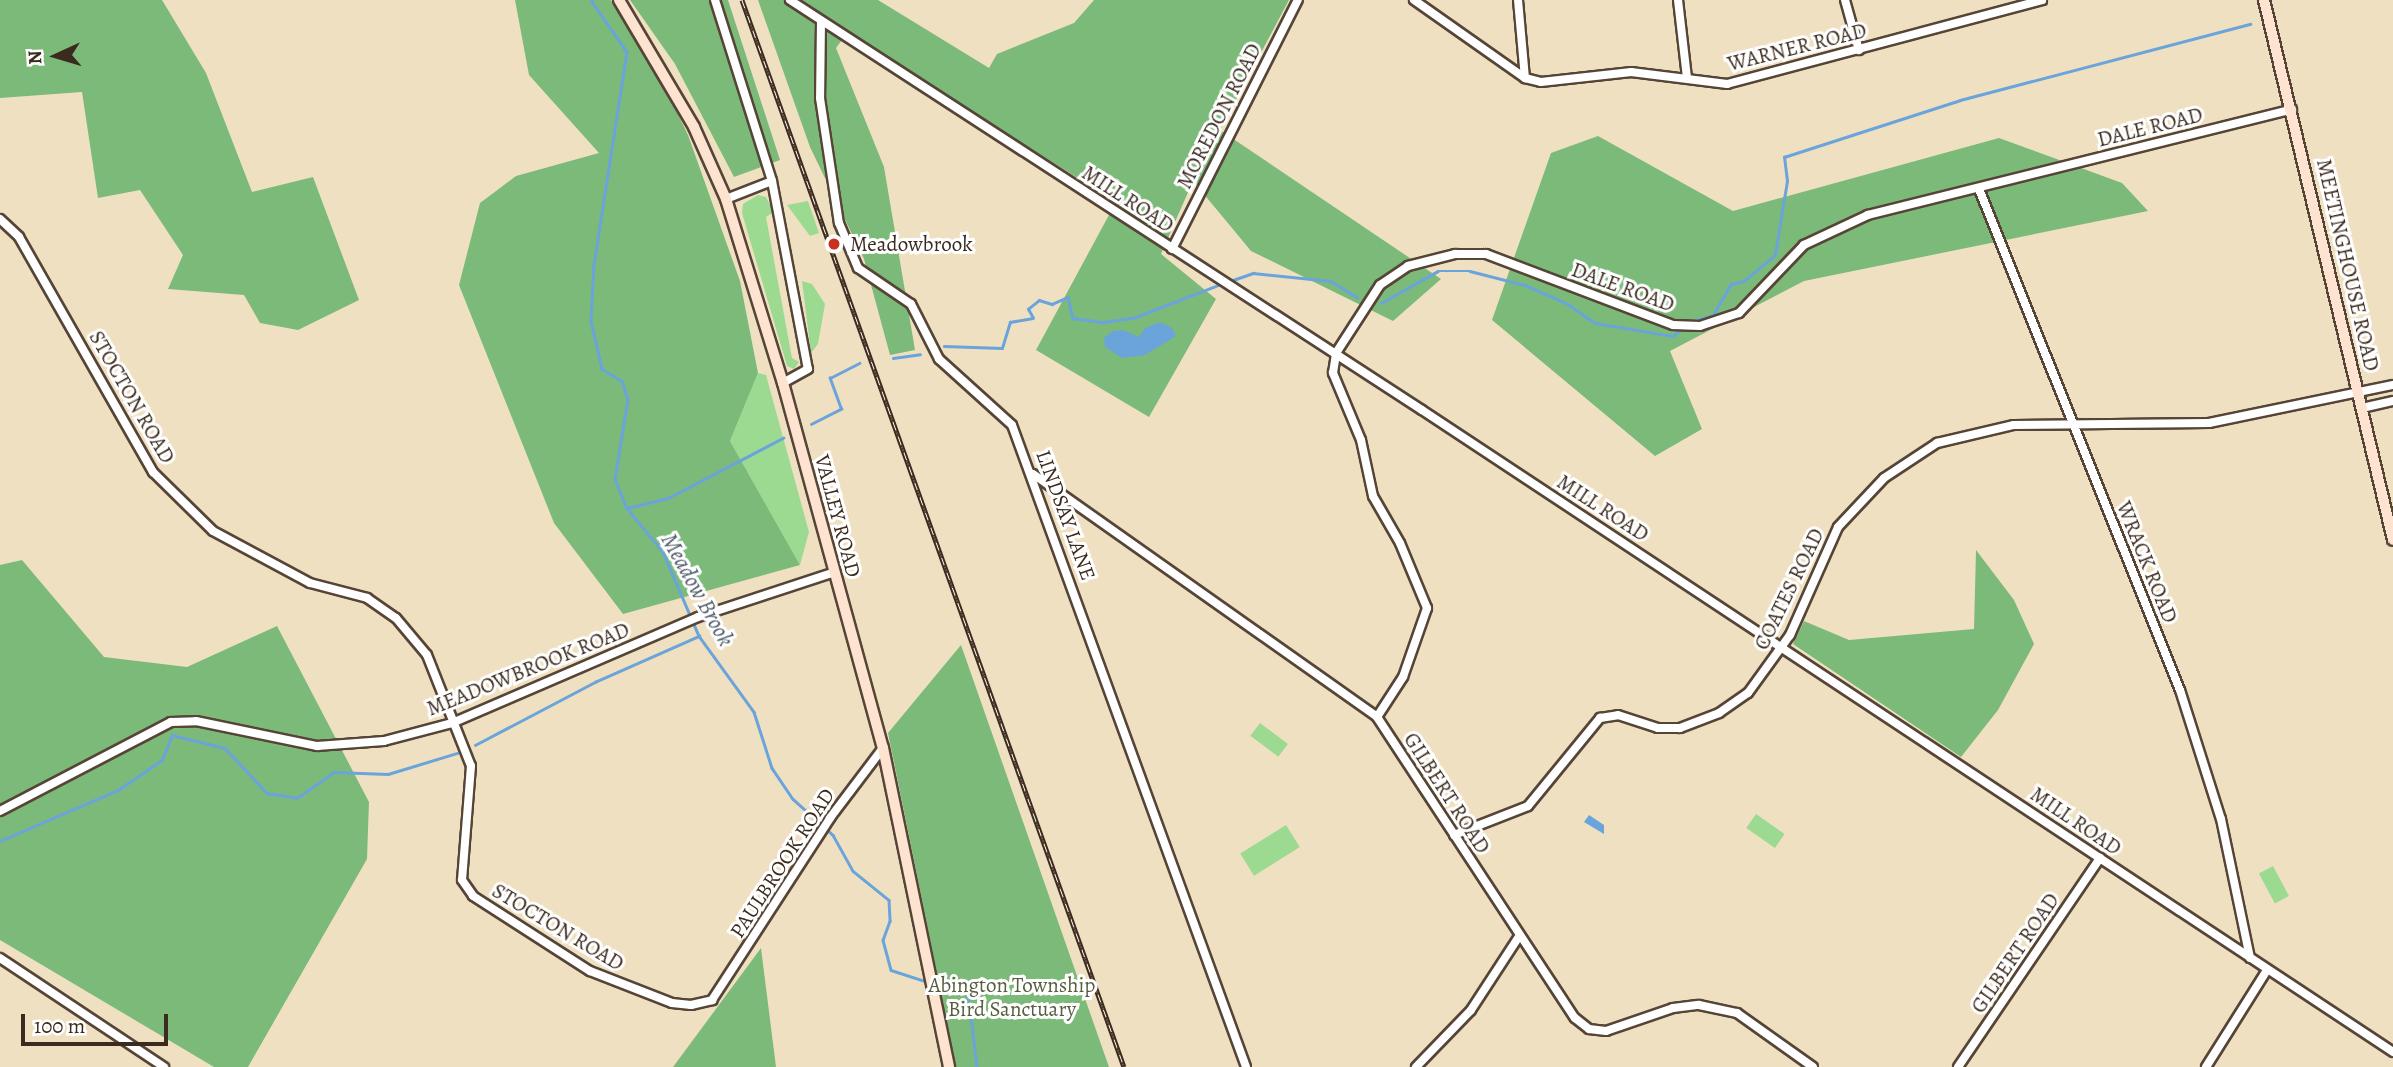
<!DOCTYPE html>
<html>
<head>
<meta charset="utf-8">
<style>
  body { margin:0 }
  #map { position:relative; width:2393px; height:1067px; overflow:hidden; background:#f0e0c2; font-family:Alegreya,serif }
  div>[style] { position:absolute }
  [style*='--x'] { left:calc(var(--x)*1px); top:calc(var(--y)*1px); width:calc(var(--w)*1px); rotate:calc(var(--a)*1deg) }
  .green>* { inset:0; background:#9bda90; transform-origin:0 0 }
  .forest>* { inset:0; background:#7cba7a }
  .water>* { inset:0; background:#6aa4da }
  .stream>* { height:2.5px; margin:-1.25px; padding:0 1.25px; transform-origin:1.25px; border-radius:1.25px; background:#6aa4da }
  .roads { filter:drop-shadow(2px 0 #564537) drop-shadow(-2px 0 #564537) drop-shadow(0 2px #564537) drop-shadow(0 -2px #564537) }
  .street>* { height:8px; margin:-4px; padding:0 4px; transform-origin:4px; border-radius:4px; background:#fff }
  .secondary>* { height:10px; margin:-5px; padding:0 5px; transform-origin:5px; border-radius:5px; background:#fee3d1 }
  .rail>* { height:5px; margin-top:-2.5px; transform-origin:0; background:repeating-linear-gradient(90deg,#fff 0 8px,#3b2a1e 0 16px); box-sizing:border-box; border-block:2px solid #3b2a1e }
  .dots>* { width:19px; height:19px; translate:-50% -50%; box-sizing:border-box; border:4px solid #fff; border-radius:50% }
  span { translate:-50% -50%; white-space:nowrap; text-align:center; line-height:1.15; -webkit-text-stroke:6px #fff; paint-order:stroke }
  .street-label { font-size:21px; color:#3b2a1e }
  .poi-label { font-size:21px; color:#3b2a1e }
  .left { translate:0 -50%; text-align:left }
  .park-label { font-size:21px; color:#585f40 }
  .water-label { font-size:23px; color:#4e5b69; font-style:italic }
  .north { position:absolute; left:21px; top:21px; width:70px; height:70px; -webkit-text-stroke:5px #fff; paint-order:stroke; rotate:266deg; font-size:19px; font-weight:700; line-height:28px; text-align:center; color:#3b2a1e }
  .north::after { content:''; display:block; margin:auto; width:24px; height:32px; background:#3b2a1e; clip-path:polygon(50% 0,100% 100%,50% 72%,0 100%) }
  .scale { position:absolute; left:21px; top:1014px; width:147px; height:32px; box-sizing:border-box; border:4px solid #3b2a1e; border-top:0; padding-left:9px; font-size:21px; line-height:24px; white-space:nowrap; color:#3b2a1e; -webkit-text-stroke:5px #fff; paint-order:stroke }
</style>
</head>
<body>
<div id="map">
  <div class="green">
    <i style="clip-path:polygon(758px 195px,766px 197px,774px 212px,766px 217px,792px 358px,799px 362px,794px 369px,787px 366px,742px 213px,743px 204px)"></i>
    <i style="clip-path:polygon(808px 201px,819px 233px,810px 236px,787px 205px)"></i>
    <i style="clip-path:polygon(802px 281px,812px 284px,825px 304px,818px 344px,811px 353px)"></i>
    <i style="clip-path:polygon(758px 373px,766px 375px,809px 532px,800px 565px,730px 441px)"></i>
    <i style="left:1260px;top:723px;width:35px;height:16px;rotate:37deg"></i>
    <i style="left:1756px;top:814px;width:35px;height:17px;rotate:35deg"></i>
    <i style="left:1286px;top:825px;width:26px;height:54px;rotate:58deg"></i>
    <i style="left:2273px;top:866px;width:34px;height:16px;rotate:62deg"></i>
  </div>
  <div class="forest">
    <i style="clip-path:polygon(0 0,162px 0,206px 73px,252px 192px,313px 177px,359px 300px,298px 330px,260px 323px,244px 295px,168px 289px,183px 255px,140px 190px,98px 198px,82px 92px,0 98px)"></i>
    <i style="clip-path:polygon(515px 0,611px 0,658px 73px,688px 135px,740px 281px,758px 373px,730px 441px,800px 565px,623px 614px,554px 523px,459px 285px,480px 203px,516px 176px,599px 153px,529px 75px)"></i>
    <i style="clip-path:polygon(630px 0,728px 0,780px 160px,734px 177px,675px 64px)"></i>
    <i style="clip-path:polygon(758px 0,878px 0,989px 68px,997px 54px,1074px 23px,1094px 0,1289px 0,1220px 130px,1441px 279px,1393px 321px,1251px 251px,1193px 181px,1161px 254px,1216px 299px,1149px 417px,1036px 350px,1116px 202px,847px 33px,836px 48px,884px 167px,915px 350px,890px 355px,864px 259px,810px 147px)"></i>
    <i style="clip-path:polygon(1598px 136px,1733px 211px,1999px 138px,2122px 183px,2148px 211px,1804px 281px,1670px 351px,1702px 429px,1655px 456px,1492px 320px,1551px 153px)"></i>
    <i style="clip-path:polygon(1976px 550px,2014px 600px,2034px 644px,1998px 710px,1961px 757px,1793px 644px,1804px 621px,1849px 640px,1974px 629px)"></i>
    <i style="clip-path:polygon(22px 560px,104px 657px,187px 667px,277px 626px,369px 802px,367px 859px,248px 1067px,214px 1067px,0 940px,0 565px)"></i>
    <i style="clip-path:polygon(961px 645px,1109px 1067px,956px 1067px,888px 733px)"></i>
    <i style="clip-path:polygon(761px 948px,776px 1067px,673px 1067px)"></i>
  </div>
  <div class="water">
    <i style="clip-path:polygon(1160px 322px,1172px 328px,1176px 336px,1145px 355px,1122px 358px,1105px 347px,1104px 338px,1113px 331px,1123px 330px,1139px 337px,1145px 328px)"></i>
    <i style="clip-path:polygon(1589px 815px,1604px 825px,1604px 834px,1584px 822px)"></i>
  </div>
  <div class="stream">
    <i style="--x:591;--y:0;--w:63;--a:55.3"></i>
    <i style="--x:627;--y:52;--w:216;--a:98.8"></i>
    <i style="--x:594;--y:265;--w:56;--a:93.1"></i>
    <i style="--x:591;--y:321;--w:49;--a:77.1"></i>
    <i style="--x:602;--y:369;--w:23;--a:31"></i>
    <i style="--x:622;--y:381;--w:19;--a:72"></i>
    <i style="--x:628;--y:399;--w:81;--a:99.2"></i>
    <i style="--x:615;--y:479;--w:31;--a:68"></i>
    <i style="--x:627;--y:508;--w:57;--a:50.7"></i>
    <i style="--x:663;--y:552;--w:91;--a:66.8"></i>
    <i style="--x:699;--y:636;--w:94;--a:54.1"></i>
    <i style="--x:754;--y:712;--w:59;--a:72.2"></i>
    <i style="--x:772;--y:768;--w:37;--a:56"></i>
    <i style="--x:793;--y:799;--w:54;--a:42"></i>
    <i style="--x:833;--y:835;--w:41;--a:60.9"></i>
    <i style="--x:853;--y:871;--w:46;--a:38.9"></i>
    <i style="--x:889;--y:900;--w:21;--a:87"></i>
    <i style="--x:890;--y:921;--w:20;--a:110"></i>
    <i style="--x:883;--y:940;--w:31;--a:75"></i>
    <i style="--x:891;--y:970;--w:38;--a:18"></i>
    <i style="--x:1227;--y:282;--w:28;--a:-19"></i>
    <i style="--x:1253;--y:273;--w:78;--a:5.9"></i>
    <i style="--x:1331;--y:281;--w:31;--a:32"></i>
    <i style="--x:1381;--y:303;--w:65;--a:-29.3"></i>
    <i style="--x:1438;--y:271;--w:32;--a:0"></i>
    <i style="--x:1470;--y:271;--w:57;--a:14.3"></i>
    <i style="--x:1525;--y:285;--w:47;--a:23.8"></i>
    <i style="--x:1568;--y:304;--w:33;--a:35"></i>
    <i style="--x:1595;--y:323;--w:79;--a:9.5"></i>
    <i style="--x:1673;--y:336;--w:11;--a:-41"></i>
    <i style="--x:1689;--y:322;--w:25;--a:-16"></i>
    <i style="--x:1713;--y:315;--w:36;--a:-60"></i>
    <i style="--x:1731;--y:284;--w:13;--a:-13"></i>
    <i style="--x:1744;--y:281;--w:40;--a:-40"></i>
    <i style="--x:1775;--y:255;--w:75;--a:-80.8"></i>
    <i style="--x:1787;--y:181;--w:24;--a:-97"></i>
    <i style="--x:1784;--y:157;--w:185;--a:-17.9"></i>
    <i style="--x:1960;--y:100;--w:300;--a:-14.7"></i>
    <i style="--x:944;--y:346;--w:58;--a:2"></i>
    <i style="--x:1002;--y:348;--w:27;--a:-73"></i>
    <i style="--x:1010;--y:322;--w:23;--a:-10"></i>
    <i style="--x:1033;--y:318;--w:10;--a:-119"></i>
    <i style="--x:1028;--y:309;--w:14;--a:-39"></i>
    <i style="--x:1039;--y:300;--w:14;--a:17"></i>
    <i style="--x:1052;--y:304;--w:17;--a:-24"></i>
    <i style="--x:1068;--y:297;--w:22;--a:77"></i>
    <i style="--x:1073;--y:318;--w:30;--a:8"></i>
    <i style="--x:1103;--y:322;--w:30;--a:-8"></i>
    <i style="--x:1133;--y:318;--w:94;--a:-21.1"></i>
    <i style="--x:893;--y:358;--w:27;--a:-8"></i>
    <i style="--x:811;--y:424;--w:34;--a:-27"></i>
    <i style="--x:841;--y:409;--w:33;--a:-110"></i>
    <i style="--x:830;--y:378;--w:33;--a:-27"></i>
    <i style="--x:627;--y:508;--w:42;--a:-13.7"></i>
    <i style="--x:668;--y:498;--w:130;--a:-27.6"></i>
    <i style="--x:475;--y:745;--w:136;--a:-27.7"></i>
    <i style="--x:595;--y:682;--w:114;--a:-23.9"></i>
    <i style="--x:0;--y:841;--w:129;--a:-23.4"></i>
    <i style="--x:118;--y:790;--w:53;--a:-34.3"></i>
    <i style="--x:162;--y:760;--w:27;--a:-68"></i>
    <i style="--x:172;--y:735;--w:55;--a:13.8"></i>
    <i style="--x:225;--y:748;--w:62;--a:47"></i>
    <i style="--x:267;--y:793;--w:30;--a:9"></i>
    <i style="--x:297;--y:798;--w:45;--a:-35.1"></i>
    <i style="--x:334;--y:772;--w:54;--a:2.1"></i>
    <i style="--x:388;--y:774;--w:72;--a:-16.9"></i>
    <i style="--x:933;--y:982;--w:21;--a:0"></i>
    <i style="--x:954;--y:982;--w:17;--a:36"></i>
    <i style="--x:968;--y:992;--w:76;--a:83.2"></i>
  </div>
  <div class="roads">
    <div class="street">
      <i style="--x:715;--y:0;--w:190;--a:72.5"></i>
      <i style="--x:772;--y:181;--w:191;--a:79.2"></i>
      <i style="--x:808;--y:369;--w:29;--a:151"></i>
      <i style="--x:790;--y:0;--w:753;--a:32.97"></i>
      <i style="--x:1422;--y:410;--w:1164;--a:33.47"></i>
      <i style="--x:1414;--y:0;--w:136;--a:35.1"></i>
      <i style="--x:1525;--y:78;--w:16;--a:14"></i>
      <i style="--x:1541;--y:82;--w:91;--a:-6.3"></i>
      <i style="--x:1631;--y:72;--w:97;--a:7.1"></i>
      <i style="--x:1727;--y:84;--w:326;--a:-14.9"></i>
      <i style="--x:1518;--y:0;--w:78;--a:84.9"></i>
      <i style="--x:1678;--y:0;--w:79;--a:83.4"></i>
      <i style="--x:1845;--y:0;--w:52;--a:74.4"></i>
      <i style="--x:821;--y:21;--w:77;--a:90.7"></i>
      <i style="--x:820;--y:98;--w:126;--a:81.4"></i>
      <i style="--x:839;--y:223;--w:49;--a:67.1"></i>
      <i style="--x:858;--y:268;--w:64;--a:34.2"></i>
      <i style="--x:911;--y:304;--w:62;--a:63"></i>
      <i style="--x:939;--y:359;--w:98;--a:42.1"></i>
      <i style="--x:1012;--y:425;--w:683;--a:69.97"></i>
      <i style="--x:1979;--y:189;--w:540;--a:68.14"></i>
      <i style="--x:2180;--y:690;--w:135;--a:72.4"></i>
      <i style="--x:2221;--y:819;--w:142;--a:78.2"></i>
      <i style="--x:726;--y:199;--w:49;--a:-21.4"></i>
      <i style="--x:0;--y:219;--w:26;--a:43"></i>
      <i style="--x:19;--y:237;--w:271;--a:60.3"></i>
      <i style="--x:153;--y:472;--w:84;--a:44.5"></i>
      <i style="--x:213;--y:531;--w:110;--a:28.2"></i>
      <i style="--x:310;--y:583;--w:59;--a:14.7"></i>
      <i style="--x:367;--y:598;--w:35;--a:35"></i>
      <i style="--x:396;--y:618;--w:48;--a:50"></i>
      <i style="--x:427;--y:655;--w:119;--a:68.4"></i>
      <i style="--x:471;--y:766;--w:114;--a:94.5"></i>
      <i style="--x:462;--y:880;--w:19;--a:55"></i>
      <i style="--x:473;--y:896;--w:139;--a:32.7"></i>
      <i style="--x:590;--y:971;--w:88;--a:21.3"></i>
      <i style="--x:672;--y:1003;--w:19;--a:6"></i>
      <i style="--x:691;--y:1005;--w:22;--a:-13"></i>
      <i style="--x:712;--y:1000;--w:217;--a:-57"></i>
      <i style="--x:830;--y:818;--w:88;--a:-52.9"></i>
      <i style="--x:1172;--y:249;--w:279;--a:-63.2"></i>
      <i style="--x:2362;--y:408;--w:32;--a:-13"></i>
      <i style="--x:1033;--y:474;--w:421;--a:35.2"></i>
      <i style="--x:1377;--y:717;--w:360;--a:56.7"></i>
      <i style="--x:1575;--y:1018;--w:18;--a:38"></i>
      <i style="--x:1589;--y:1029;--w:17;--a:7"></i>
      <i style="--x:1606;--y:1031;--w:71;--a:-18.9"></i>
      <i style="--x:1673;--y:1008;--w:26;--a:-7"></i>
      <i style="--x:1699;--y:1005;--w:39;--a:12"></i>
      <i style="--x:1737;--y:1013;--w:93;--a:35.4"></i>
      <i style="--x:1377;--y:717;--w:48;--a:-57"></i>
      <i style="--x:1403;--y:677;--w:73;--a:-70.8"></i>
      <i style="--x:1427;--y:608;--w:70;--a:-112.6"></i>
      <i style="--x:1400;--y:543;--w:54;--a:-119.9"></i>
      <i style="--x:1373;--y:496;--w:57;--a:-102.1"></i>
      <i style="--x:1361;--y:440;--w:73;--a:-112.7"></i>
      <i style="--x:1333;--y:373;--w:20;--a:-81"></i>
      <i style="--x:1336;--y:353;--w:81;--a:-57.1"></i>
      <i style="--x:1380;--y:285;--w:34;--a:-34"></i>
      <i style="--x:1408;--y:266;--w:49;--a:-14.3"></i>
      <i style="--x:1455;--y:254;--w:31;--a:0"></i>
      <i style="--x:1486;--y:254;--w:200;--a:20.8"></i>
      <i style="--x:1673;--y:325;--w:27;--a:2"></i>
      <i style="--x:1700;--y:326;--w:41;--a:-18.4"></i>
      <i style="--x:1739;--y:313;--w:94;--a:-46.3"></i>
      <i style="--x:1804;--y:245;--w:71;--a:-25.1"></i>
      <i style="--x:1868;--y:215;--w:437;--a:-14"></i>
      <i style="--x:0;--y:811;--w:193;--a:-27.5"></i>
      <i style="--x:171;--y:722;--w:25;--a:-2"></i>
      <i style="--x:196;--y:721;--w:124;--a:11.7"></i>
      <i style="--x:317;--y:746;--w:67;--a:-4.3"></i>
      <i style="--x:384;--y:741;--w:70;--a:-14.8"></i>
      <i style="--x:452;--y:723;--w:268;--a:-23.3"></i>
      <i style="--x:698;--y:617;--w:141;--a:-18.2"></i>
      <i style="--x:1454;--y:835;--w:79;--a:-21.4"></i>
      <i style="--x:1528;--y:806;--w:114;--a:-50.7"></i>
      <i style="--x:1600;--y:718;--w:18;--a:-9"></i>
      <i style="--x:1618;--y:715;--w:42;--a:18"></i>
      <i style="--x:1658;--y:728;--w:22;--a:0"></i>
      <i style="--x:1680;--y:728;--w:42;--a:-21"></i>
      <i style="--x:1719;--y:713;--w:35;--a:-35"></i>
      <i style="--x:1748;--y:693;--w:72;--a:-54.1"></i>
      <i style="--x:1790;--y:635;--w:118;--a:-66"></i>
      <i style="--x:1838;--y:527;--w:67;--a:-46.8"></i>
      <i style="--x:1884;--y:478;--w:64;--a:-33.4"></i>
      <i style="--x:1937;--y:443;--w:79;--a:-13.2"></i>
      <i style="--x:2014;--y:425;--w:195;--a:-0.6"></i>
      <i style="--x:2209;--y:423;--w:188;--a:-11.7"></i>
      <i style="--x:0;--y:958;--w:197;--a:33.6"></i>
      <i style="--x:1416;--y:1067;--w:79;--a:-46"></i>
      <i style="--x:1471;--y:1010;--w:86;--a:-56.9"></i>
      <i style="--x:1958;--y:1067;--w:253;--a:-55.8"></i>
      <i style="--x:2206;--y:1067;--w:115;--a:-57.8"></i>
    </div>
    <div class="secondary">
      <i style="--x:619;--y:0;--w:147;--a:59.4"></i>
      <i style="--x:694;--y:127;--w:79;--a:66"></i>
      <i style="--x:726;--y:199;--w:193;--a:72.8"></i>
      <i style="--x:783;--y:383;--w:378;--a:74.7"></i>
      <i style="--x:883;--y:748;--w:326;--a:78.3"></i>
      <i style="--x:2264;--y:0;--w:555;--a:76.56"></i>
    </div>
  </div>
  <div class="rail">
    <i style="--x:742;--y:0;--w:1133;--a:70.3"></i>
  </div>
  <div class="dots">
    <i style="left:834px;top:244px;background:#c8321e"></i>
  </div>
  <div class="street-label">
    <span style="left:1797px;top:47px;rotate:-14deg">WARNER ROAD</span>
    <span style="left:1219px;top:116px;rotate:-63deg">MOREDON ROAD</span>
    <span style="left:2150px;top:127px;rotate:-14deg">DALE ROAD</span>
    <span style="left:1128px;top:199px;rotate:33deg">MILL ROAD</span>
    <span style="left:2348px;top:265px;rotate:77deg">MEETINGHOUSE ROAD</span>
    <span style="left:1623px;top:287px;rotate:20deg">DALE ROAD</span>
    <span style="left:132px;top:397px;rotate:60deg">STOCTON ROAD</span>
    <span style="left:1603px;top:508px;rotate:33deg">MILL ROAD</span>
    <span style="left:1066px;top:515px;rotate:70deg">LINDSAY LANE</span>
    <span style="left:838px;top:516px;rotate:75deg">VALLEY ROAD</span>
    <span style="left:2147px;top:562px;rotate:68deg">WRACK ROAD</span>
    <span style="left:1789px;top:589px;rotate:-64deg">COATES ROAD</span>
    <span style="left:528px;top:669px;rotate:-22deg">MEADOWBROOK ROAD</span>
    <span style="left:1447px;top:793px;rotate:57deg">GILBERT ROAD</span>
    <span style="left:2076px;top:821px;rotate:34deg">MILL ROAD</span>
    <span style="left:782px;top:863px;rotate:-57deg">PAULBROOK ROAD</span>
    <span style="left:558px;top:927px;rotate:31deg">STOCTON ROAD</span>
    <span style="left:2015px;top:953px;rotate:-56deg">GILBERT ROAD</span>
  </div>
  <div class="poi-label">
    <span class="left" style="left:850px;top:244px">Meadowbrook</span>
  </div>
  <div class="park-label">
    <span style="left:1012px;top:997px">Abington Township<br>Bird Sanctuary</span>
  </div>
  <div class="water-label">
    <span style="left:697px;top:590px;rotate:61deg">Meadow Brook</span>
  </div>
  <div class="north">N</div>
  <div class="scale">100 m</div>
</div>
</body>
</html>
